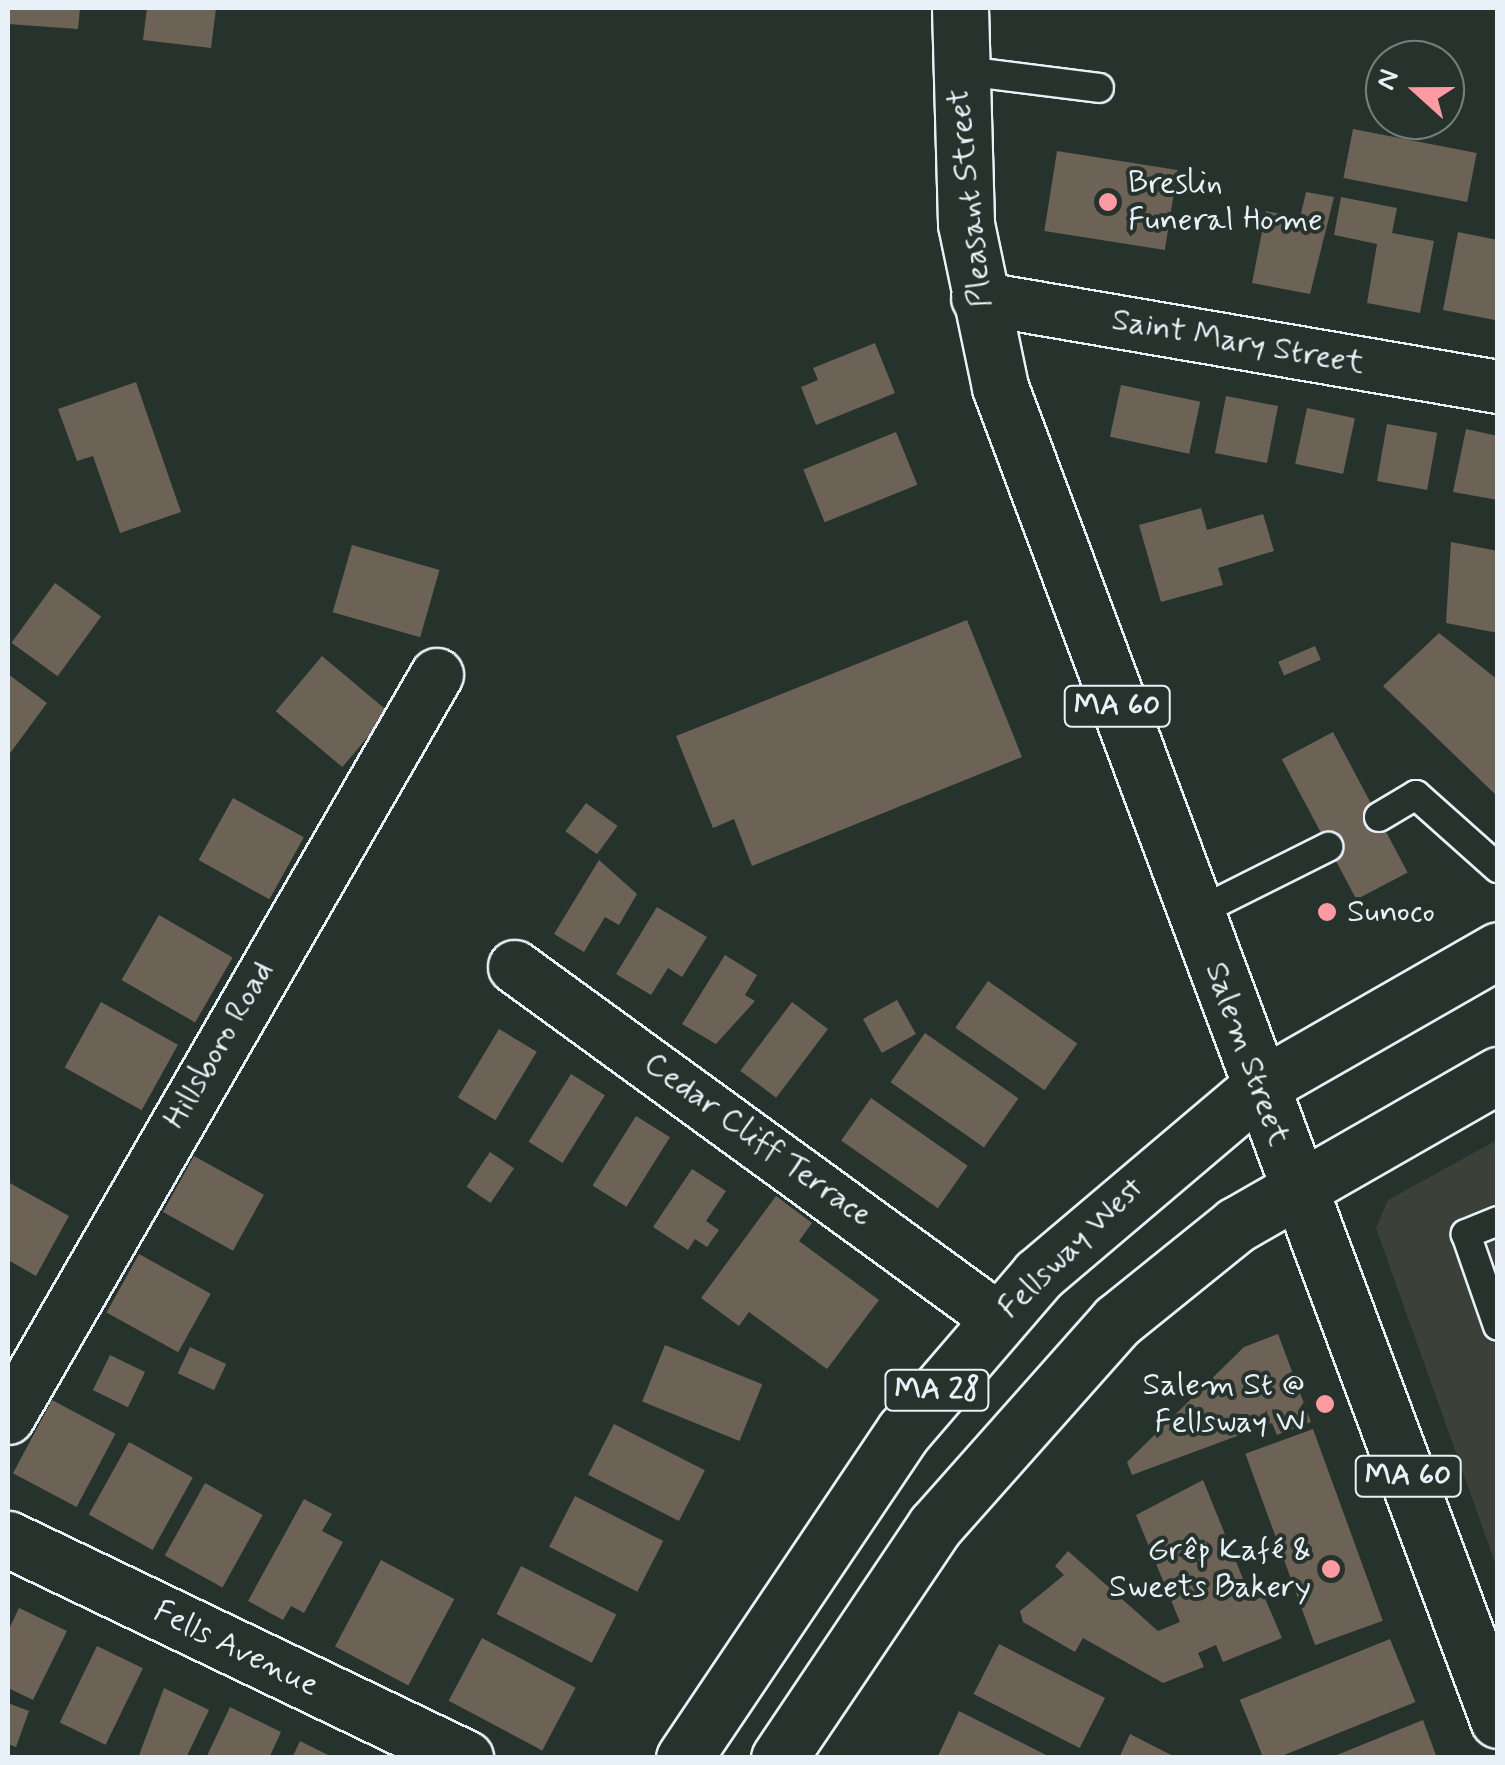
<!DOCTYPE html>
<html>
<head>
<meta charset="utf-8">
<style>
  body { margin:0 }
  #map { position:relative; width:1505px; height:1765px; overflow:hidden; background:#26332d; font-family:Mynerve,sans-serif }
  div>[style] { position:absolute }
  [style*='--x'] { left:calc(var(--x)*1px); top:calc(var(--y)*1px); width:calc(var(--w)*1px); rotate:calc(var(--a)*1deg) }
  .built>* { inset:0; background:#3b4139 }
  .building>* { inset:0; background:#6c6255; transform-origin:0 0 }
  .roads { filter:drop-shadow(2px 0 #e8f1f8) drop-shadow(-2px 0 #e8f1f8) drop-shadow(0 2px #e8f1f8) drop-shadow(0 -2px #e8f1f8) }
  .service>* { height:28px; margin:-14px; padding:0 14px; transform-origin:14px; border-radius:14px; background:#26332d }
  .minor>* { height:52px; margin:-26px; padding:0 26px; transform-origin:26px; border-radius:26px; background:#26332d }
  .tertiary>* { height:55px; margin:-27.5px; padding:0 27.5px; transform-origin:27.5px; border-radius:27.5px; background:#26332d }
  .primary>* { height:55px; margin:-27.5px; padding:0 27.5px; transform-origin:27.5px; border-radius:27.5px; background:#26332d }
  .dots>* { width:28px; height:28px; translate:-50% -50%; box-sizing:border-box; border:5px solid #26332d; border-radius:50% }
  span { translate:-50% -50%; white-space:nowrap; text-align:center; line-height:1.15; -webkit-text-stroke:8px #26332d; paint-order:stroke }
  .shield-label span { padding:2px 8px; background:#26332d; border:2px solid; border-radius:8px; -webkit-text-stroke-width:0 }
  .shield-label { font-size:30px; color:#e8f1f8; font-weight:700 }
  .poi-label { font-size:32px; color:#e8f1f8 }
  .left { translate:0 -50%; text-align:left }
  .right { translate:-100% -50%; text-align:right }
  .street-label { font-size:32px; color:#e8f1f8 }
  .frame { position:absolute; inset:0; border:10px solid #e8f1f8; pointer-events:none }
  .north { position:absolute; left:1365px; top:40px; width:100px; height:100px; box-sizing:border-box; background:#26332d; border:2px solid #747f7e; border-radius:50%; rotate:291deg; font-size:28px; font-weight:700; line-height:40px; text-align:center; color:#e8f1f8 }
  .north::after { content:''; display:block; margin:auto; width:35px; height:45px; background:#ff9aa2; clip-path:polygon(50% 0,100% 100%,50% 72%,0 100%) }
</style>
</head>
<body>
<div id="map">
  <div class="built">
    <i style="clip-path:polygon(1497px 1140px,1497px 1568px,1376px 1228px,1388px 1200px)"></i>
  </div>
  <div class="building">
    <i style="clip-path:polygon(8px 8px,80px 8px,78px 29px,8px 24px)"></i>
    <i style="clip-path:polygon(147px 8px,216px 8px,211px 48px,143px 40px)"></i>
    <i style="left:1353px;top:129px;width:126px;height:50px;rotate:11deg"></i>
    <i style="left:1057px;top:151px;width:122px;height:81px;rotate:9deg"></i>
    <i style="clip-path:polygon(1306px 192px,1334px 197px,1310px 294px,1252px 283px,1266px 211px,1300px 218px)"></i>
    <i style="clip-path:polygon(1341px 197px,1397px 208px,1392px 233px,1434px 241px,1420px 313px,1367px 303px,1377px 244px,1334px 235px)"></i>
    <i style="clip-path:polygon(1458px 232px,1498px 240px,1495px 320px,1443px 310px)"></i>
    <i style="clip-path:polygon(875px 343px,895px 393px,816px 425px,801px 387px,818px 380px,813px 368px)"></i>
    <i style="clip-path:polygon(136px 382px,181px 512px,120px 533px,93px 456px,77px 461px,58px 409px)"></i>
    <i style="left:1121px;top:385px;width:81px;height:53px;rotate:12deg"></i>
    <i style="left:1226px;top:396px;width:53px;height:58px;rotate:11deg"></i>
    <i style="left:1307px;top:408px;width:49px;height:57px;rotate:12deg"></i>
    <i style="left:1387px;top:424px;width:51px;height:58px;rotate:10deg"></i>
    <i style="clip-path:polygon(1466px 429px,1498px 436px,1498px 500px,1453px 492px)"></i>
    <i style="left:896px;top:432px;width:57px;height:100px;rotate:68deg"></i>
    <i style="clip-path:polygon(1201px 508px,1207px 530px,1263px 514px,1274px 551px,1218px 568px,1223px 585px,1161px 602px,1139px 525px)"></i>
    <i style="clip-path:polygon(1451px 542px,1498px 551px,1498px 633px,1446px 623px)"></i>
    <i style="left:352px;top:545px;width:91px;height:70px;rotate:16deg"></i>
    <i style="left:55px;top:583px;width:57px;height:74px;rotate:36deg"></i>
    <i style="clip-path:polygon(967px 620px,1022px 757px,752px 866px,734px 819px,713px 828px,676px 736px)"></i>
    <i style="clip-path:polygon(1439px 633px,1498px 680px,1498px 797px,1383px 686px)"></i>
    <i style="left:1315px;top:646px;width:15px;height:40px;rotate:67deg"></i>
    <i style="left:322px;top:656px;width:87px;height:72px;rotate:40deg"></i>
    <i style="clip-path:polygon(8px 674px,47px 703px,8px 756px)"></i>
    <i style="left:1333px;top:732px;width:159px;height:58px;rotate:62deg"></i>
    <i style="left:233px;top:798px;width:81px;height:71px;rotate:29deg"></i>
    <i style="left:586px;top:803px;width:39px;height:35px;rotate:36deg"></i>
    <i style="clip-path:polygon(599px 860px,637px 894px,619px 925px,605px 917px,584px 952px,554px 934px)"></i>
    <i style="clip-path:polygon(657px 907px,707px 937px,682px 977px,668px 968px,651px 995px,616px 974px)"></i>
    <i style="left:159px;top:915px;width:85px;height:75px;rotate:30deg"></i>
    <i style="clip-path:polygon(725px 955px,757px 975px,745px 995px,755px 1001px,716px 1044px,682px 1024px)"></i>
    <i style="left:988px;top:981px;width:109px;height:57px;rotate:35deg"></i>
    <i style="left:897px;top:1000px;width:39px;height:39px;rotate:61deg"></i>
    <i style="left:101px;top:1002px;width:88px;height:75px;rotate:29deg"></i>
    <i style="left:792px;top:1002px;width:45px;height:86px;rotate:37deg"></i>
    <i style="left:499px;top:1029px;width:44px;height:80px;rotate:31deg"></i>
    <i style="left:925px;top:1033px;width:114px;height:60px;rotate:35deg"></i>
    <i style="left:571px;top:1074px;width:40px;height:80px;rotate:32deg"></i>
    <i style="left:871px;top:1098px;width:118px;height:52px;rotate:35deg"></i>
    <i style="left:636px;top:1116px;width:40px;height:82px;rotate:32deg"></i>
    <i style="left:490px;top:1152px;width:29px;height:42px;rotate:34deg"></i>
    <i style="left:194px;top:1156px;width:80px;height:64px;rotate:29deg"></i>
    <i style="clip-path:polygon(692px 1169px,726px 1191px,706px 1221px,719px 1230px,707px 1247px,695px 1239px,688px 1250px,653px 1227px)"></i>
    <i style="clip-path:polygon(8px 1182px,69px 1216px,36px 1276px,8px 1260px)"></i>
    <i style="clip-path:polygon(776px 1196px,812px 1223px,799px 1241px,879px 1300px,827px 1369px,749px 1312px,739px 1326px,701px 1298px)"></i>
    <i style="left:139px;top:1254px;width:82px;height:67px;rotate:29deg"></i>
    <i style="clip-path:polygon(1278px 1334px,1311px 1422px,1277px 1435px,1272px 1423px,1132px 1475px,1127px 1462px,1244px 1347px)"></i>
    <i style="left:665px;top:1345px;width:105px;height:61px;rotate:22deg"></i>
    <i style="left:190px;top:1347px;width:40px;height:29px;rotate:25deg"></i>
    <i style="left:110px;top:1355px;width:39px;height:39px;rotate:26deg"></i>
    <i style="left:52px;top:1400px;width:72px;height:83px;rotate:28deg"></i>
    <i style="left:614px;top:1424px;width:102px;height:57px;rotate:27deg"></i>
    <i style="left:1313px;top:1429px;width:204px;height:72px;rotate:70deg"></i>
    <i style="left:129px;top:1442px;width:73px;height:83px;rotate:29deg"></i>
    <i style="clip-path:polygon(1203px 1480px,1252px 1601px,1264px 1596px,1282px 1638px,1223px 1662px,1216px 1645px,1198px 1653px,1204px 1667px,1163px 1683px,1083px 1638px,1075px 1652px,1023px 1622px,1020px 1611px,1064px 1575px,1055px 1566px,1068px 1551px,1158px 1631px,1180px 1622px,1136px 1515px)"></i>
    <i style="left:205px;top:1483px;width:66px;height:83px;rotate:29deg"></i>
    <i style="left:575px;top:1496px;width:99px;height:57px;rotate:27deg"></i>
    <i style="clip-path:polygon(304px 1499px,332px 1514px,322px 1531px,343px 1542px,304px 1613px,291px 1606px,283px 1620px,248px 1601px)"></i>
    <i style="left:381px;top:1560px;width:83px;height:98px;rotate:28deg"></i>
    <i style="left:521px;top:1566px;width:107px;height:54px;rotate:27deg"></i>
    <i style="clip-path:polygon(19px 1608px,67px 1631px,33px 1700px,8px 1688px,8px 1631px)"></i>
    <i style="left:482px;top:1638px;width:106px;height:71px;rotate:28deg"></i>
    <i style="left:1390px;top:1639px;width:68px;height:162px;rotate:68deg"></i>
    <i style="left:999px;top:1644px;width:119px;height:56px;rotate:27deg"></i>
    <i style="left:97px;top:1646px;width:51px;height:85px;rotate:26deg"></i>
    <i style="clip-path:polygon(164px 1688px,209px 1710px,186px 1758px,138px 1758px)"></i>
    <i style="clip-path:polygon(8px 1703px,29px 1711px,16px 1747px,8px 1744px)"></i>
    <i style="clip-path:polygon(230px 1707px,281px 1732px,269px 1758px,206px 1758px)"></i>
    <i style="clip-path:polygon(959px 1711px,1052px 1758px,937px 1758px)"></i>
    <i style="clip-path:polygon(1423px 1720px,1437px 1758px,1332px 1758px,1332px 1757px)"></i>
    <i style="clip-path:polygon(1130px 1734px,1177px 1758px,1119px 1758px)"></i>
    <i style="clip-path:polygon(300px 1741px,334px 1758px,292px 1758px)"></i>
  </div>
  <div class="roads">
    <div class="service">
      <i style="--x:957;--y:70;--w:143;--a:7.2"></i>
      <i style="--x:1379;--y:817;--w:43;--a:-30.7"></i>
      <i style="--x:1416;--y:795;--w:110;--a:41.7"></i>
      <i style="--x:1196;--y:913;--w:148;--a:-26.6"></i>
      <i style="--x:1498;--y:1221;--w:35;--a:158"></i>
      <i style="--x:1466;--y:1234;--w:97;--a:70.8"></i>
    </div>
    <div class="minor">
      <i style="--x:978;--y:298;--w:528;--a:9.71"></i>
      <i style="--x:515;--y:967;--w:596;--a:36.06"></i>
      <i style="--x:8;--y:1418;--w:858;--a:-60"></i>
    </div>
    <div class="tertiary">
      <i style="--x:8;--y:1539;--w:507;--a:25.6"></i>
    </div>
    <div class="primary">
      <i style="--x:960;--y:8;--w:216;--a:88.4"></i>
      <i style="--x:966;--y:224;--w:167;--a:78.2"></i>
      <i style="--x:1000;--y:387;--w:1423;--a:69.51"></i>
      <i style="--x:684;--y:1758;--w:394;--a:-56.1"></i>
      <i style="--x:904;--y:1431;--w:206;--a:-49.3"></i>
      <i style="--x:1038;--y:1275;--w:292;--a:-40.3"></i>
      <i style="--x:1261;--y:1086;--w:273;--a:-29.8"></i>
      <i style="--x:779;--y:1758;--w:280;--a:-56.1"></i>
      <i style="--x:935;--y:1526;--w:274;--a:-48.4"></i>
      <i style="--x:1117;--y:1321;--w:153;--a:-38.9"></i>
      <i style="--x:1236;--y:1225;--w:302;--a:-29.8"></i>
    </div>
  </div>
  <div class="dots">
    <i style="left:1108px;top:202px;background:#ff9aa2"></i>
    <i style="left:1327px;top:912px;background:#ff9aa2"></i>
    <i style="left:1325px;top:1404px;background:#ff9aa2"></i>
    <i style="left:1331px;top:1569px;background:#ff9aa2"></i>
  </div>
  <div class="shield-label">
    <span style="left:1117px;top:706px">MA 60</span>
    <span style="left:937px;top:1390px">MA 28</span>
    <span style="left:1408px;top:1476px">MA 60</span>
  </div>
  <div class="poi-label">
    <span class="left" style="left:1128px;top:202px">Breslin<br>Funeral Home</span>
    <span class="left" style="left:1347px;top:912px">Sunoco</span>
    <span class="right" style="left:1305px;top:1404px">Salem St @<br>Fellsway W</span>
    <span class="right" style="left:1311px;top:1569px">Grêp Kafé &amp;<br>Sweets Bakery</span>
  </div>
  <div class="street-label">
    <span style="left:970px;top:198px;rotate:-96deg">Pleasant Street</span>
    <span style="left:1238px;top:342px;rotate:10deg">Saint Mary Street</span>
    <span style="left:219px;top:1045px;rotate:-60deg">Hillsboro Road</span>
    <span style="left:1247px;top:1054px;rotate:70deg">Salem Street</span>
    <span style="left:758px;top:1140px;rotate:36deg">Cedar Cliff Terrace</span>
    <span style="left:1071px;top:1248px;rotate:-44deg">Fellsway West</span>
    <span style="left:236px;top:1649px;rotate:26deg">Fells Avenue</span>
  </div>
  <div class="frame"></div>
  <div class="north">N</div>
</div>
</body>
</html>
